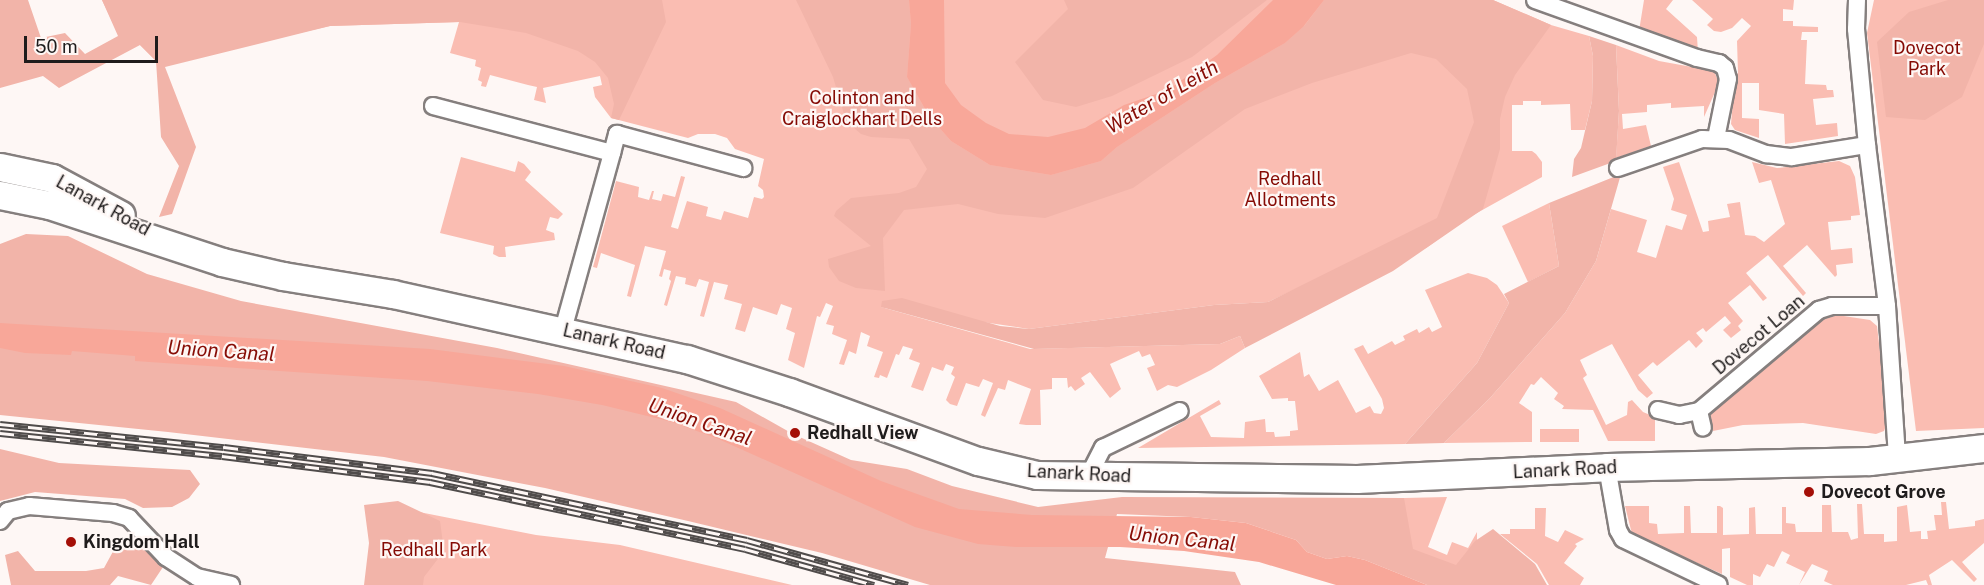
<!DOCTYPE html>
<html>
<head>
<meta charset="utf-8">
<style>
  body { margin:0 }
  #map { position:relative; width:1984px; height:585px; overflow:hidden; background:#fef7f5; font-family:"Public Sans",sans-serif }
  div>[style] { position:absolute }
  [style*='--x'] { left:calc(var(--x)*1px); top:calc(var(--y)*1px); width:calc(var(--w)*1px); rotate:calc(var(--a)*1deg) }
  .green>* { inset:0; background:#fabdb2; transform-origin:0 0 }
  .forest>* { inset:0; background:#f2b4a9 }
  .water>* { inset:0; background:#f8a799 }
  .roads { filter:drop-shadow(2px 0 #857f7e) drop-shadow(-2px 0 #857f7e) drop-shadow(0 2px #857f7e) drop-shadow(0 -2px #857f7e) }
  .minor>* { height:16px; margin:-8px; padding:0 8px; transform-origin:8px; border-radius:8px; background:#fff }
  .primary>* { height:27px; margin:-13.5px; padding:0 13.5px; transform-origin:13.5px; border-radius:13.5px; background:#fff }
  .rail>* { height:7px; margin-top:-3.5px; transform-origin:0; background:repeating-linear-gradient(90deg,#fef7f5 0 14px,#504c4b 0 28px); box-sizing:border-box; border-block:2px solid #504c4b }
  .dots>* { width:16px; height:16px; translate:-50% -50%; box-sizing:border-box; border:3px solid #fef7f5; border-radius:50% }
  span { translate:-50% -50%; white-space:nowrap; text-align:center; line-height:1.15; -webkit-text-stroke:4.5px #fef7f5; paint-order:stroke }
  .park-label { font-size:18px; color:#850a04 }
  .street-label { font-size:18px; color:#1f1c1c }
  .poi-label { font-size:18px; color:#1f1c1c; font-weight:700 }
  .left { translate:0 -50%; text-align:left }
  .water-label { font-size:20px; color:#870d06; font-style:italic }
  .scale { position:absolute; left:24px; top:36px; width:134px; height:27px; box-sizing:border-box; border:3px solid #1f1c1c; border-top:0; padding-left:8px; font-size:18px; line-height:21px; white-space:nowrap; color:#1f1c1c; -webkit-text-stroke:4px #fef7f5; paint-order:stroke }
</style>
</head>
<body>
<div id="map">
  <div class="green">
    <i style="clip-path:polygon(102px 0,1493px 0,1551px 25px,1589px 36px,1593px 56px,1592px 101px,1585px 130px,1571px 130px,1570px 104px,1541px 105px,1541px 101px,1523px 101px,1523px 105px,1512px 105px,1512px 151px,1532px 151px,1536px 154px,1542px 162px,1542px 177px,1468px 218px,1426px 248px,1328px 274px,1268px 302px,1214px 305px,1029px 329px,881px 307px,1030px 349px,1220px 344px,1240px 336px,1245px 348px,1211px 370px,1177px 387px,1168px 385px,1157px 391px,1147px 368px,1155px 365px,1150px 354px,1142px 357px,1139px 351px,1110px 364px,1121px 389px,1110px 398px,1090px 372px,1081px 378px,1085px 384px,1075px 391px,1071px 386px,1068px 388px,1067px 378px,1052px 378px,1052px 389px,1040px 390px,1041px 425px,1026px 425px,1019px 424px,1031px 389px,1008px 380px,1005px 390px,998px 388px,985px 417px,981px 415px,993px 383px,983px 379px,979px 387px,966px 383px,957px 406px,950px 404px,946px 400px,955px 377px,951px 374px,954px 367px,946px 364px,943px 371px,932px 367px,923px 391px,911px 387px,920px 363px,909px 359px,913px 349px,903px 346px,899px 355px,896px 354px,887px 378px,880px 375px,879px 378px,874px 377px,883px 352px,867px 346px,870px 336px,861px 332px,856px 354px,849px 351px,844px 365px,839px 364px,847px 340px,832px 334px,834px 326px,826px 324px,833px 306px,826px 303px,820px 317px,817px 316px,804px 368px,788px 360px,795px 333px,786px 329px,792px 308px,781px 304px,777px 315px,753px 307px,745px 332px,735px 329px,742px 304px,724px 299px,728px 285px,714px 282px,704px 317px,700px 316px,709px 282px,699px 279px,696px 287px,685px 284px,686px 278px,676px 276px,667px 306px,664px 305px,671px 281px,669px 279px,671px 271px,664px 269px,662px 277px,659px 276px,666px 251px,645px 246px,631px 297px,627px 296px,635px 265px,601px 253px,597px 268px,593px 267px,616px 181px,639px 187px,638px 197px,649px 200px,652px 191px,654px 191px,652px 199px,661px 201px,663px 194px,675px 197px,681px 176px,685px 177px,671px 227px,678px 229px,687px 201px,708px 207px,706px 216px,721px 220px,724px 211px,748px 218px,754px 197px,762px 199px,764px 197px,763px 190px,758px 186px,764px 159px,735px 149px,727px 138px,715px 134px,698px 134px,688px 138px,611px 118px,595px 97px,593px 87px,602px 85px,600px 76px,543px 88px,546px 103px,534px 100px,537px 87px,528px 85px,490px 75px,486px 87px,481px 86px,482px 82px,478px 80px,481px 68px,475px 66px,476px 60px,450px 53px,459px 22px,330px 26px,255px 43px,156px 61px,140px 45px,119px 36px)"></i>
    <i style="clip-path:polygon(1644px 0,1673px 0,1666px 9px,1697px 37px,1698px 52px,1639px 31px)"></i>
    <i style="clip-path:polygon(1692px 0,1794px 0,1793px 10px,1783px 9px,1783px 21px,1793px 21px,1793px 26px,1818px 27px,1818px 32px,1802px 32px,1801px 40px,1807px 40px,1805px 84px,1826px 85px,1827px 90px,1833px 90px,1834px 97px,1813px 99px,1816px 125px,1837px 123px,1838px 136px,1785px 144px,1784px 114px,1759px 110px,1759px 83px,1742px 83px,1742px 118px,1759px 119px,1759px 138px,1735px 130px,1731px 124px,1735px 76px,1738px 73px,1737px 41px,1751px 26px,1742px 18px,1732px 28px,1721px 32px,1714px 31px,1707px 25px,1713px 19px)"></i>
    <i style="clip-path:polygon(1874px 0,1984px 0,1984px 428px,1916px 431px,1867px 33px)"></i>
    <i style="clip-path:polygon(1616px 45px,1659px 61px,1714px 71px,1719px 83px,1704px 117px,1704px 106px,1671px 108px,1671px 103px,1647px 105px,1647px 112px,1622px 114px,1623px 129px,1646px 125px,1651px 146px,1616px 158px,1619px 111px)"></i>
    <i style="clip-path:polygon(461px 157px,515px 172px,518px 161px,524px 164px,531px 172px,525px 180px,563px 214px,558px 219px,550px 217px,546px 230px,554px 233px,555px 240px,505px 247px,506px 257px,499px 257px,493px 254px,494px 246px,440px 233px)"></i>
    <i style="clip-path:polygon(1839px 161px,1850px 166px,1855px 177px,1860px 215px,1851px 216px,1851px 220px,1828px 222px,1831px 250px,1852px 248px,1853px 263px,1836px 265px,1837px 275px,1835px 277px,1807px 245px,1783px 266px,1806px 293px,1803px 296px,1768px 255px,1746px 273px,1767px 298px,1763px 301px,1750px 285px,1728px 303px,1743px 321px,1738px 326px,1741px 330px,1731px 338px,1723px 330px,1731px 323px,1725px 316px,1706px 332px,1703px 328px,1696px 333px,1703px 341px,1696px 348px,1689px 340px,1657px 366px,1653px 362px,1638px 375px,1653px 393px,1647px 398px,1638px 390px,1612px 344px,1580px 360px,1587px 375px,1583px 378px,1606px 425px,1627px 415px,1628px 402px,1632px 400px,1643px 412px,1655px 417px,1655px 441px,1608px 441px,1593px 410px,1562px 409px,1564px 406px,1554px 399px,1558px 393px,1541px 377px,1534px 385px,1531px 384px,1519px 403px,1532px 412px,1532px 442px,1444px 443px,1490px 398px,1565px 313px,1596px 261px,1611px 209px,1647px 220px,1637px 252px,1656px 258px,1666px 225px,1682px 230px,1687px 215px,1671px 210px,1674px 199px,1663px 167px,1679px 162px,1703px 232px,1709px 231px,1708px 221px,1730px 217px,1727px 204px,1740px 202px,1745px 235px,1755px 236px,1764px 242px,1785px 224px,1771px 180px,1759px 183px,1752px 162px,1777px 168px)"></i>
    <i style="clip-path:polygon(1549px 203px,1559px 266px,1528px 282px,1502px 226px)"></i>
    <i style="clip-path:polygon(1468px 273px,1487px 278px,1497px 285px,1509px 303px,1477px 363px,1405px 444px,1138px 448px,1219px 400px,1221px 404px,1200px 416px,1211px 437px,1244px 438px,1245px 422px,1265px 419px,1266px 432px,1274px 432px,1275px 437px,1290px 436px,1290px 431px,1298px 430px,1295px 401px,1288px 401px,1288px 398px,1272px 399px,1259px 376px,1300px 352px,1304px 377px,1309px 374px,1319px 391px,1338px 380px,1356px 413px,1370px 406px,1374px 413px,1381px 414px,1384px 408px,1382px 399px,1354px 349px,1363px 345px,1368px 354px,1392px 341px,1395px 345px,1405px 340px,1403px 336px,1417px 329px,1419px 333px,1429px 327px,1432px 332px,1442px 327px,1425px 290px)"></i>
    <i style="clip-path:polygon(1837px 315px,1870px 320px,1877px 326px,1888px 421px,1884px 431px,1876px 434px,1803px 423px,1743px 425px,1713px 431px,1710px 413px,1712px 408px,1822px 320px)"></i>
    <i style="left:1540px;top:429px;width:39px;height:13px"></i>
    <i style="clip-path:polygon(1447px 497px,1428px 547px,1447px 555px,1452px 542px,1468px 548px,1477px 532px,1477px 552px,1493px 585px,1365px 542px,1404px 498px)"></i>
    <i style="clip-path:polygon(1941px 502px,1946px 502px,1949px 529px,1975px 526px,1975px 521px,1984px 519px,1984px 543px,1962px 562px,1977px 579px,1974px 582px,1952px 560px,1929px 575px,1932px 585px,1928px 585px,1926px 580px,1906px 585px,1833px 585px,1824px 581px,1828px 571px,1812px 564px,1799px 585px,1805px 572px,1786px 563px,1790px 555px,1782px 551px,1774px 567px,1767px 564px,1760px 577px,1753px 574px,1753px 585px,1747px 585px,1730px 577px,1730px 548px,1722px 549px,1722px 574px,1632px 534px,1625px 506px,1649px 506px,1649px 523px,1657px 524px,1658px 534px,1684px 533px,1684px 506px,1690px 506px,1691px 533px,1717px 533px,1717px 506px,1720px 506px,1723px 508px,1723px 535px,1749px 534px,1749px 508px,1755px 507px,1756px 534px,1782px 534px,1782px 507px,1786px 507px,1786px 523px,1795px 524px,1796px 532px,1822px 532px,1822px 505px,1831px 505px,1832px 532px,1848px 532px,1851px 540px,1858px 538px,1857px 504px,1862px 504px,1864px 534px,1884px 534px,1884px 542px,1897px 541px,1897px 507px,1907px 505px,1910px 532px,1921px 531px,1921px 539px,1928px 539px,1927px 531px,1936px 530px,1934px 515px,1942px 515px)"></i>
    <i style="clip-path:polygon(1535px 508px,1546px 508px,1545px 536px,1558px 542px,1565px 530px,1584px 539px,1575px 544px,1577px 546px,1564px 563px,1584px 578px,1580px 585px,1549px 585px,1537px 564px,1500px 534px,1510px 534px,1510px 529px,1535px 529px)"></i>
    <i style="clip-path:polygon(404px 509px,536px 535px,620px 545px,792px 585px,394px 585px)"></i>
  </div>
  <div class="forest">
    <i style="clip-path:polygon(0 0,28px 0,41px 38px,65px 33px,85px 54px,118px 36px,102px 0,662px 0,666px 22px,619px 120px,611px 118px,614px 104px,608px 78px,595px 62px,578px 51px,526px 33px,460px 22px,330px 26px,165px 67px,196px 147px,172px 214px,159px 217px,179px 166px,161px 137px,156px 61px,140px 45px,59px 88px,43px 76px,0 88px)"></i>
    <i style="clip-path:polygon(796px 0,909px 0,911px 24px,907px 77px,929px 116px,951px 141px,990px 165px,1051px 175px,1101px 161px,1117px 147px,1215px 83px,1285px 43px,1305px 25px,1324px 0,1493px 0,1551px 25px,1515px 75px,1505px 97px,1500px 119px,1500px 149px,1483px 209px,1393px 271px,1245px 348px,1240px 336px,1220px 344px,1034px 349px,881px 307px,882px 301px,902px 298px,1000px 326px,1029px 329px,1214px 305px,1268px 302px,1437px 218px,1474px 122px,1467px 89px,1436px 59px,1411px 53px,1312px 83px,1245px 109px,1133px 188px,1045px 218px,998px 214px,958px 204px,904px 210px,883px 238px,885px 291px,856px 288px,839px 281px,829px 267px,828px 259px,871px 246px,834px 216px,836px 211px,851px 198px,899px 193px,916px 187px,927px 169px,909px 139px,871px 137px,861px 134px,846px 121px,833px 77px)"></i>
    <i style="clip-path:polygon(1064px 0,1267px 0,1192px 57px,1112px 96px,1076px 107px,1043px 100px,1015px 62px,1068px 9px)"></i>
    <i style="clip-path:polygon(1948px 0,1984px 0,1984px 44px,1962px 97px,1925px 120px,1886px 117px,1877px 42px,1909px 12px)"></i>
    <i style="clip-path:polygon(1589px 36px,1616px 45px,1619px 111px,1616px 161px,1572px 177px,1574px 159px,1581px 148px,1592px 101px,1593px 56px)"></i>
    <i style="clip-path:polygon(1621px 174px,1596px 261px,1565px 313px,1490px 398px,1444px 443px,1405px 444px,1477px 363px,1509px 303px,1504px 294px,1559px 266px,1549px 203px)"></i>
    <i style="clip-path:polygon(26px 234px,68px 236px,147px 274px,241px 301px,497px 348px,736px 402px,793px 434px,851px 460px,907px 469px,952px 486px,1038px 507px,1122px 497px,1404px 498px,1413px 549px,1456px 565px,1475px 541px,1493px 529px,1535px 564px,1547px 585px,1427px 585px,1365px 560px,1347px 556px,1327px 559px,1307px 552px,1296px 540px,1246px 523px,1191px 517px,1117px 514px,1105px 558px,1235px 572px,1241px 585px,930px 585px,822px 553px,688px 521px,545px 488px,384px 457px,168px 432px,0 415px,0 244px)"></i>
    <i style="clip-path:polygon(0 449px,59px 463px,190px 470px,200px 484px,189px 498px,172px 507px,143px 508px,125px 499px,35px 492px,0 501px)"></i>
    <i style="clip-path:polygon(398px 501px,440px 521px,444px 551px,424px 577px,423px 585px,364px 585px,369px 543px,364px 505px)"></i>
    <i style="clip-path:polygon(136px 540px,165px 564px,151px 585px,118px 576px,110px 585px,11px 585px,5px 555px,18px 551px,35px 571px,86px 571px,104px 568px,116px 546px)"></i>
  </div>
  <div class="water">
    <i style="clip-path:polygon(909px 0,944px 0,945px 83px,961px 105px,986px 123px,1009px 134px,1048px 137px,1085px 128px,1124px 105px,1168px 90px,1217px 55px,1273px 0,1324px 0,1303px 27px,1285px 43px,1215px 83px,1117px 147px,1101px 161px,1051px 175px,990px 165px,951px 141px,929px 116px,907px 77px,911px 24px)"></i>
    <i style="clip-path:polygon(0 323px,430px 349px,564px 366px,662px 388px,720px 408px,881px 481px,959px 509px,1032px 515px,1191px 517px,1246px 523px,1296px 540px,1307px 552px,1327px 559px,1347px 556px,1365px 560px,1427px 585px,1336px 585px,1259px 562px,1184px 551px,1120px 547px,1016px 547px,978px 544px,915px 527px,716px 438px,672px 422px,602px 405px,538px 394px,427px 381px,135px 361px,135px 356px,72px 351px,71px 355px,25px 353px,0 348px)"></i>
  </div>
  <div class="roads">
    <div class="minor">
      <i style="--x:1535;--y:0;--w:172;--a:19.7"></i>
      <i style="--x:1697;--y:58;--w:23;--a:13"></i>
      <i style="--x:1719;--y:63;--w:8;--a:40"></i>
      <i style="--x:1725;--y:68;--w:11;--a:75"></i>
      <i style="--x:1728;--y:79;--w:60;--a:101.5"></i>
      <i style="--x:1857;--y:0;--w:29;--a:92"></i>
      <i style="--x:1856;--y:29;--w:117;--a:84.6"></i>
      <i style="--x:1867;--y:145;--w:162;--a:82.9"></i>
      <i style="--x:1887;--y:306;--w:152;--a:86.2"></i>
      <i style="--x:433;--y:106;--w:185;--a:14.7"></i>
      <i style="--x:612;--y:153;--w:20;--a:-75"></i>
      <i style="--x:617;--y:134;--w:131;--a:15.1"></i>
      <i style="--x:1618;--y:168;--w:89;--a:-19"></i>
      <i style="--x:1702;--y:139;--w:27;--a:2"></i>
      <i style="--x:1729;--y:140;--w:40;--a:21"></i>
      <i style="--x:1766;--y:154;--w:26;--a:7"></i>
      <i style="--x:1792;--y:157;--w:76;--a:-9.1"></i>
      <i style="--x:563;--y:330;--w:184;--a:-74.5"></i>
      <i style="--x:1658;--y:410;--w:22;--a:13"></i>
      <i style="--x:1679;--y:415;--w:20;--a:-11"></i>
      <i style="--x:1699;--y:411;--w:157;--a:-40.1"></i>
      <i style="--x:1819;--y:310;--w:14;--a:-17"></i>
      <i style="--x:1832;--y:306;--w:55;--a:0"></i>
      <i style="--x:1699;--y:411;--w:17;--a:77"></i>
      <i style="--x:1607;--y:467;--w:64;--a:80.1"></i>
      <i style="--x:1618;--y:530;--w:10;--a:61"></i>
      <i style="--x:1623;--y:539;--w:106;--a:25.6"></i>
      <i style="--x:1088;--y:477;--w:33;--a:-63"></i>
      <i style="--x:1103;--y:448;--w:85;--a:-25.7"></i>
      <i style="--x:0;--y:521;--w:13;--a:-51"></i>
      <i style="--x:8;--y:511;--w:22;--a:-13"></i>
      <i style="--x:29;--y:506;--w:84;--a:4.8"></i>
      <i style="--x:113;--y:513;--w:17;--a:17"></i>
      <i style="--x:129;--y:518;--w:54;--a:46.5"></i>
      <i style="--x:166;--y:557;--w:37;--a:33"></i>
      <i style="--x:197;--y:577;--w:35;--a:13"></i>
    </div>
    <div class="primary">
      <i style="--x:0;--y:167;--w:53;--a:11.9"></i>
      <i style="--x:52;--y:178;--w:78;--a:28.2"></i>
      <i style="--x:0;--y:195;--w:50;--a:11.5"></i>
      <i style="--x:49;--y:205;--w:182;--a:18.2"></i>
      <i style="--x:222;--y:262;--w:63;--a:12.9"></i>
      <i style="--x:283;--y:276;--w:111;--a:9.3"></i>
      <i style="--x:393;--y:294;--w:301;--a:12.5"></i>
      <i style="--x:687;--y:359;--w:107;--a:17.9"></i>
      <i style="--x:789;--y:392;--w:201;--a:20.1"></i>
      <i style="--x:978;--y:461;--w:61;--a:13.3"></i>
      <i style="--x:1037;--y:475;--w:320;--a:0.7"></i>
      <i style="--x:1357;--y:479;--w:250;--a:-2.7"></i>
      <i style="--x:1607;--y:467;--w:263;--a:-1.3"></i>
      <i style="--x:1870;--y:461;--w:115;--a:-6.5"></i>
    </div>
  </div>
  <div class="rail">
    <i style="--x:0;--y:424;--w:225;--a:5.9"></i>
    <i style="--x:224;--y:447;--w:210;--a:7.1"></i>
    <i style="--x:432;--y:473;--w:322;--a:12"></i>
    <i style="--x:747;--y:540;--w:167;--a:15.6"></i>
    <i style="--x:0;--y:433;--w:223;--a:5.9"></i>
    <i style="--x:222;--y:456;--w:210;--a:7.1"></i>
    <i style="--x:430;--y:482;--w:322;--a:12"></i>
    <i style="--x:745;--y:549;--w:134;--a:15.6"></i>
  </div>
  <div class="dots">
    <i style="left:795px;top:433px;background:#a40f07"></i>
    <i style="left:1809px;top:492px;background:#a40f07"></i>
    <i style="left:71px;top:542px;background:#a40f07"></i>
  </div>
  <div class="park-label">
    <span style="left:1927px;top:59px">Dovecot<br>Park</span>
    <span style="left:862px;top:109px">Colinton and<br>Craiglockhart Dells</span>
    <span style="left:1290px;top:190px">Redhall<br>Allotments</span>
    <span style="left:434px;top:550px">Redhall Park</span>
  </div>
  <div class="street-label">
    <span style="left:103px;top:206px;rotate:29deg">Lanark Road</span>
    <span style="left:1759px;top:335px;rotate:-40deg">Dovecot Loan</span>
    <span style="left:614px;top:342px;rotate:13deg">Lanark Road</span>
    <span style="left:1565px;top:470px;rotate:-3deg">Lanark Road</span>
    <span style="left:1079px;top:474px;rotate:3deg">Lanark Road</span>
  </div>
  <div class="poi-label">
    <span class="left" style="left:807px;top:433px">Redhall View</span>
    <span class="left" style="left:1821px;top:492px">Dovecot Grove</span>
    <span class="left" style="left:83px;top:542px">Kingdom Hall</span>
  </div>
  <div class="water-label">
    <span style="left:1162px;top:97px;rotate:-30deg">Water of Leith</span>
    <span style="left:221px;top:351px;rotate:4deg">Union Canal</span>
    <span style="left:700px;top:422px;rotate:19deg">Union Canal</span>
    <span style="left:1182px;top:539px;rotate:6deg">Union Canal</span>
  </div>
  <div class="scale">50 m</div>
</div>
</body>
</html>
